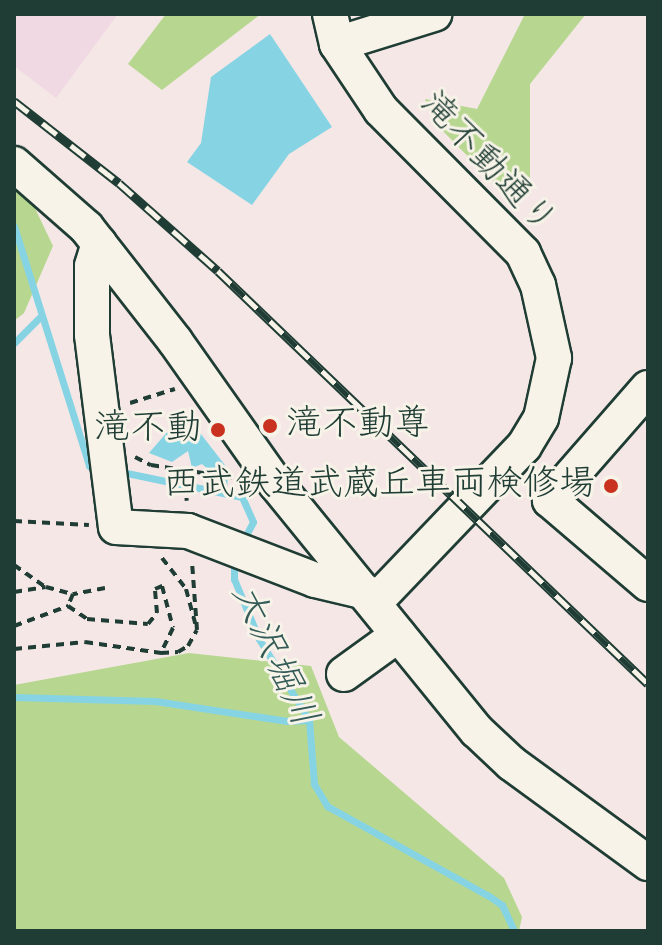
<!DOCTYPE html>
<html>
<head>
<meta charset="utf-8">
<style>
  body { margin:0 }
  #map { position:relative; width:662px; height:945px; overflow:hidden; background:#f4e7e6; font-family:"Indie Flower","Klee One",sans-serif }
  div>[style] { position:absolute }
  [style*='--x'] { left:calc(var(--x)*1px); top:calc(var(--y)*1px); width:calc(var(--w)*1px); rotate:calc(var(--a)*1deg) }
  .built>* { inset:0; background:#f0d9e3 }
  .green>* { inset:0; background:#b7d790 }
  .water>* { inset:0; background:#86d4e3 }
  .stream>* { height:7px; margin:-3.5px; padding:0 3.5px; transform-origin:3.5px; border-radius:3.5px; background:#86d4e3 }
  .path>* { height:4px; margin-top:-2px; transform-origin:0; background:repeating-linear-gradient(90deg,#1f3d34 0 8px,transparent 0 14px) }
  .roads { filter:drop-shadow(2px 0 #1f3d34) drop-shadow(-2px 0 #1f3d34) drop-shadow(0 2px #1f3d34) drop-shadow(0 -2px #1f3d34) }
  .minor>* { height:34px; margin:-17px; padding:0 17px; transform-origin:17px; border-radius:17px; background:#f7f3e8 }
  .rail>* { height:9px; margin-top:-4.5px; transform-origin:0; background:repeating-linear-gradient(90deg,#f7f3e8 0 18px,#1f3d34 0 36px); box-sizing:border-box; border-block:2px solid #1f3d34 }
  .dots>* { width:22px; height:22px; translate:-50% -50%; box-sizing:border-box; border:4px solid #f7f3e8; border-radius:50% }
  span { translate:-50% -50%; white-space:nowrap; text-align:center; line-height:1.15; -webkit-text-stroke:6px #f7f3e8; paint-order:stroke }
  .street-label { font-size:36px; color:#1f3d34 }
  .poi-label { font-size:36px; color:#1f3d34 }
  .left { translate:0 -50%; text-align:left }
  .right { translate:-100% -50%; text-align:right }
  .water-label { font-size:38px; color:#345b57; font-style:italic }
  .frame { position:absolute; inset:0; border:16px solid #1f3d34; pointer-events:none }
</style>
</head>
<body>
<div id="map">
  <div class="built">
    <i style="clip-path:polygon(14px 14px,118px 14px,56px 98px,14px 66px)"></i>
  </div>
  <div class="green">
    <i style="clip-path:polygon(166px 14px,261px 14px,162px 90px,128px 64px)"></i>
    <i style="clip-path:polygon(525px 14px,586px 14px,530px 84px,530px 177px,512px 201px,433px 121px,425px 99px,477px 109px)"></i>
    <i style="clip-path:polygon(14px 164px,53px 246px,24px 313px,14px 321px)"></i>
    <i style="clip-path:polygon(189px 653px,311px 666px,339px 737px,504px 878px,522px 917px,519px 931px,14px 931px,14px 685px)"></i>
  </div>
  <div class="water">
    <i style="clip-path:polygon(270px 34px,332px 127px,289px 154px,252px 205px,187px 162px,201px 143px,211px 77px)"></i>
    <i style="clip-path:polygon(186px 428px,197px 429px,228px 469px,209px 470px,202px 464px,192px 468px,188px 451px,172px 462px,149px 453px,168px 431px,177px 435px)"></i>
  </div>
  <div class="stream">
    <i style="--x:14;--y:226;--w:251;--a:72.6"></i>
    <i style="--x:89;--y:466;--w:10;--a:37"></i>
    <i style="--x:14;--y:343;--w:37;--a:-45"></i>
    <i style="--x:117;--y:471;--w:128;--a:11.7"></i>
    <i style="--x:242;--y:497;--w:27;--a:66"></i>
    <i style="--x:253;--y:522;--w:24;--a:118"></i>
    <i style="--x:223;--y:490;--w:20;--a:-87"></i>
    <i style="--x:234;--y:557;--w:22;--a:90"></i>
    <i style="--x:234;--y:579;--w:65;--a:67.4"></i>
    <i style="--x:259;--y:639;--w:95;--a:58.3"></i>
    <i style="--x:309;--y:720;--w:64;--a:85.5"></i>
    <i style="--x:314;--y:784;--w:26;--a:59"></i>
    <i style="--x:327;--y:806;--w:185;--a:29.1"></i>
    <i style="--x:489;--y:896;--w:16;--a:35"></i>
    <i style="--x:502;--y:905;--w:29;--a:65"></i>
    <i style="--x:14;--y:697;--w:141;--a:1.6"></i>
    <i style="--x:155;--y:701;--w:134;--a:8.6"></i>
    <i style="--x:288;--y:721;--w:21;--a:-3"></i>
  </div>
  <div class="path">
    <i style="--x:130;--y:403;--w:47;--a:-17.3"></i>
    <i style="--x:135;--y:457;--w:18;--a:27"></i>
    <i style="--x:151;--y:465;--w:32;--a:9"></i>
    <i style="--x:183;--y:470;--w:31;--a:83"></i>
    <i style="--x:183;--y:470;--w:54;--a:8.6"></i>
    <i style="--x:14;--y:521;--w:75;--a:3.1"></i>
    <i style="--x:162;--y:558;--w:39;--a:52"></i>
    <i style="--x:186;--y:589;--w:39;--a:75"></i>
    <i style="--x:14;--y:565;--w:39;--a:35"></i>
    <i style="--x:46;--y:587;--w:28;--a:15"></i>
    <i style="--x:105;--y:588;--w:33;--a:169"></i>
    <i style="--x:73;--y:594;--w:13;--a:113"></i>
    <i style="--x:68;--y:606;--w:23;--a:34"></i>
    <i style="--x:87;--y:619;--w:61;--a:4.7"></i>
    <i style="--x:148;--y:624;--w:14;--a:-51"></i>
    <i style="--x:157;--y:613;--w:24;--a:-95"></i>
    <i style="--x:155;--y:589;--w:8;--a:-23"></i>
    <i style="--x:162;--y:586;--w:43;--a:75.3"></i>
    <i style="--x:173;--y:628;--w:28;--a:116"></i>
    <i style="--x:161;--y:653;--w:17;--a:-3"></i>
    <i style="--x:178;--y:652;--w:12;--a:-31"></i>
    <i style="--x:188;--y:646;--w:18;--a:-61"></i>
    <i style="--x:197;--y:630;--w:68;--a:-94.2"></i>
    <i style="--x:14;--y:592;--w:32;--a:-9"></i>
    <i style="--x:14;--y:626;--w:58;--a:-20.3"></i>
    <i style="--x:14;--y:649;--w:71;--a:-5.6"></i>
    <i style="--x:85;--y:642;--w:77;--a:8.2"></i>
  </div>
  <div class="roads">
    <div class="minor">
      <i style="--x:330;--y:14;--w:31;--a:77"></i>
      <i style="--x:337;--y:44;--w:79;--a:56.3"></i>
      <i style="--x:381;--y:110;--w:202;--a:45.2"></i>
      <i style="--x:523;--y:253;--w:35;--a:65"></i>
      <i style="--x:538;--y:285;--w:75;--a:77.6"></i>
      <i style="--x:554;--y:358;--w:61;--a:102.2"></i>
      <i style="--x:541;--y:418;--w:33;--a:121"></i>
      <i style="--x:524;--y:446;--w:217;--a:133.7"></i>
      <i style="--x:337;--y:44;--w:102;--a:-17.2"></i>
      <i style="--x:14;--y:164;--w:96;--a:41.2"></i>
      <i style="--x:86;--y:227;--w:145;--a:52"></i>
      <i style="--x:175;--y:341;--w:175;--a:54.8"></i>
      <i style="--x:276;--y:484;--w:318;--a:50.9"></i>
      <i style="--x:477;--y:731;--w:47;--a:43.3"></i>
      <i style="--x:511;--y:763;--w:170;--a:36.1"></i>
      <i style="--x:99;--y:243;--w:24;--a:107"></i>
      <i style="--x:92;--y:266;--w:69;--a:90"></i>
      <i style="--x:92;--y:335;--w:193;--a:82.9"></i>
      <i style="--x:116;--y:527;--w:72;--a:3.2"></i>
      <i style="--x:188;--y:531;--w:136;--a:21.1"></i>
      <i style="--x:315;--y:580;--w:52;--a:13.2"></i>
      <i style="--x:648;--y:388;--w:149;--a:131.2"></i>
      <i style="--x:550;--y:500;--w:129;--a:40.6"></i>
      <i style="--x:344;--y:674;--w:67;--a:-35.8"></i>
    </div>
  </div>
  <div class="rail">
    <i style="--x:14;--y:101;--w:133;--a:38"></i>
    <i style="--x:119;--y:183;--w:132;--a:41.6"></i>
    <i style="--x:218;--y:271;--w:596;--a:43.84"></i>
  </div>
  <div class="dots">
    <i style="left:270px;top:426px;background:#c8321e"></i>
    <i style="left:218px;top:430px;background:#c8321e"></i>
    <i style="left:611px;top:486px;background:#c8321e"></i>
  </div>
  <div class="street-label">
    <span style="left:487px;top:164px;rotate:47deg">滝不動通り</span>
  </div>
  <div class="poi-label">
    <span class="left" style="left:286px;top:426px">滝不動尊</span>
    <span class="right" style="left:202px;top:430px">滝不動</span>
    <span class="right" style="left:595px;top:486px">西武鉄道武蔵丘車両検修場</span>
  </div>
  <div class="water-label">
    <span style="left:272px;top:656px;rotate:65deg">大沢堀川</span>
  </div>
  <div class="frame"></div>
</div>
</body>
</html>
